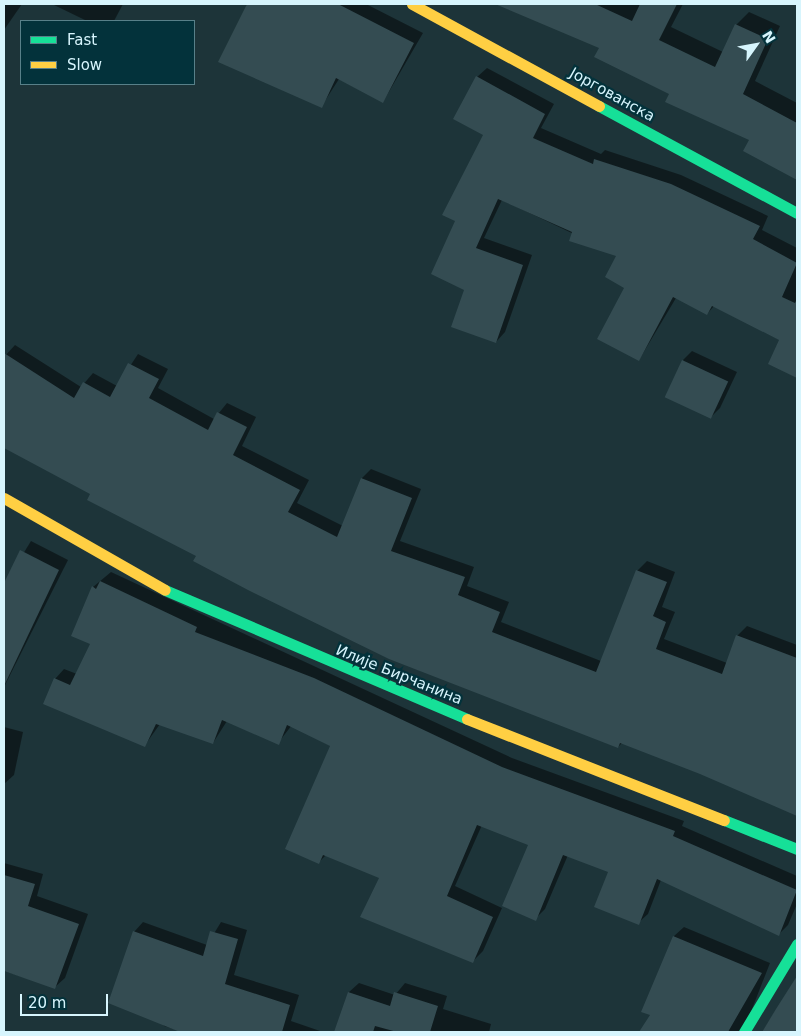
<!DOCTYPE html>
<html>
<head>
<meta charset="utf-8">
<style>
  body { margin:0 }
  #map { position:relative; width:801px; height:1036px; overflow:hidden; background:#1d3439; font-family:"DejaVu Sans",sans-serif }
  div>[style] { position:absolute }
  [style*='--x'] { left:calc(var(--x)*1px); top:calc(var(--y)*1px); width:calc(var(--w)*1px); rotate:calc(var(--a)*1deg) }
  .shadow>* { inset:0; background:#0007 }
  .building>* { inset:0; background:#344c52; transform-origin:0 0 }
  .fast>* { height:11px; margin:-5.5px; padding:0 5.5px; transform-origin:5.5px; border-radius:5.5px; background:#16e098 }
  .slow>* { height:11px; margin:-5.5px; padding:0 5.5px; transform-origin:5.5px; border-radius:5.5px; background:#ffcf43 }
  span { translate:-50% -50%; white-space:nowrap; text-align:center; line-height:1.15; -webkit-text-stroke:4.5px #03323b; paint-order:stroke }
  .street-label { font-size:15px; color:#d7f5fd }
  .frame { position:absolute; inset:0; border:5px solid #d7f5fd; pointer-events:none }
  .legend { position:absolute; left:20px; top:20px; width:175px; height:65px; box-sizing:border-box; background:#03323b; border:1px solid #588089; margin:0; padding:6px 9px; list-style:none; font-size:15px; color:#d7f5fd }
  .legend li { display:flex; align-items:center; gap:10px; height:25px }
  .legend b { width:25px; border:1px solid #588089 }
  .north { position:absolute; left:731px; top:20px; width:50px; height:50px; -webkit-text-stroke:4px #03323b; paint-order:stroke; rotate:58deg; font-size:14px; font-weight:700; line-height:20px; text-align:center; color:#d7f5fd }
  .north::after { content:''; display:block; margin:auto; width:18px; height:22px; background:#d7f5fd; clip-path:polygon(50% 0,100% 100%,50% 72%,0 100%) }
  .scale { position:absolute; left:20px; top:994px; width:88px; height:22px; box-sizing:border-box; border:2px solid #d7f5fd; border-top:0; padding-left:6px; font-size:15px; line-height:18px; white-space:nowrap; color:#d7f5fd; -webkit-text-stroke:4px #03323b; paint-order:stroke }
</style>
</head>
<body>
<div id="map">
  <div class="shadow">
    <i style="clip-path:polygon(4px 4px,22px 4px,4px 30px)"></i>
    <i style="clip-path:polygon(123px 4px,114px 21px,87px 21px,54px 5px)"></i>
    <i style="clip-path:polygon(245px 4px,366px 4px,423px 33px,383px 102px,339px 79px,321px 107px)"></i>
    <i style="clip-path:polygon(498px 4px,683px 4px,671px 27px,723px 52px,736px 25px,749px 12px,780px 26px,755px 81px,797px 103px,797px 174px,794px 177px,750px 139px,600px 47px)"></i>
    <i style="clip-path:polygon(487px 68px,554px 104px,541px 128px,601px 154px,605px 150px,681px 175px,768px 216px,762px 230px,797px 248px,797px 376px,769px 364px,780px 340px,714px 306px,707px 314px,676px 298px,639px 360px,618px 255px,502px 200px,484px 238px,532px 255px,505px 332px,496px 342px,465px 289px,457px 221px,485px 134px,477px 77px)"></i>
    <i style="clip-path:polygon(15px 345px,81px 387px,93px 373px,117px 386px,138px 354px,168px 369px,158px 388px,214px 419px,227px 403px,256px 417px,242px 446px,309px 480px,297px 503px,343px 526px,362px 478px,371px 469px,421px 489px,400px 541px,474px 567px,467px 586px,509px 602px,501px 622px,601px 661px,637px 571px,647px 561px,675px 572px,662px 607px,675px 612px,664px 639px,727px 663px,737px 636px,747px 626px,797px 645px,797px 815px,701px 772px,622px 743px,618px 747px,198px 555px,4px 442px,4px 357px)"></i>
    <i style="clip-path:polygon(692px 351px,737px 372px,720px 408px,711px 417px,683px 360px)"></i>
    <i style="clip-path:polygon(31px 541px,68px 560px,4px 687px,4px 585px)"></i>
    <i style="clip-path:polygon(111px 572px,512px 758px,684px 821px,682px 826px,797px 876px,797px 904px,788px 925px,779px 934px,661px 880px,648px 914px,638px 923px,610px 872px,568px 855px,545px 909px,535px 919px,530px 844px,482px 825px,455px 886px,502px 908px,483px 951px,473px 961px,380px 877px,326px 855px,319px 862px,331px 746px,292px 725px,278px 743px,227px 721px,213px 743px,160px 724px,145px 745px,55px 679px,64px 669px,77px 674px,91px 644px,93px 587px)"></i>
    <i style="clip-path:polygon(4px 727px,23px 732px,14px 775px,4px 784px)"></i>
    <i style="clip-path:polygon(4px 863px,43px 874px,37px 896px,88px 914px,65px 978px,55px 987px,4px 971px)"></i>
    <i style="clip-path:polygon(143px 922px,207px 945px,221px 922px,247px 930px,234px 975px,299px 995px,291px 1021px,323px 1032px,184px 1032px,164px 1026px,134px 932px)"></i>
    <i style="clip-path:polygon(684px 927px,770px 963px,743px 1032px,640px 1032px,652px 1015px,643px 1011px,674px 936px)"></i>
    <i style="clip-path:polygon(797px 980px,797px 1032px,762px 1032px,792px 986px)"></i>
    <i style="clip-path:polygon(359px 983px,395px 995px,405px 983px,447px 996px,443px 1009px,491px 1024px,489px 1032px,335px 1032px,349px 992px)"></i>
  </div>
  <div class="building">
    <i style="clip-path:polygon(247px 4px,338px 4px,414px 43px,383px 103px,336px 78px,322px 108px,218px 62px)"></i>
    <i style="clip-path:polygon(495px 4px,595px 4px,632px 21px,640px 4px,677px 4px,659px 40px,715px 67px,735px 24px,768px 39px,743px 94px,797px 123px,797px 180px,743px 151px,749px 140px,665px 102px,669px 94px,594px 57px,599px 48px)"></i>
    <i style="clip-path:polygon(476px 76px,545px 114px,533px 138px,593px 164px,594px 159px,671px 184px,760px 226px,753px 239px,797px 263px,782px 297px,795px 303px,797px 299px,797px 378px,768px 364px,779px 340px,712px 306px,707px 315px,673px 297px,639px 361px,597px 339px,624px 288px,605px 277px,616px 256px,569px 241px,572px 232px,498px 199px,476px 248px,523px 265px,496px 343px,451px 327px,464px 290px,431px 274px,455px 221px,442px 215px,483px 135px,453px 119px)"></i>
    <i style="clip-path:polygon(4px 353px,74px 398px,83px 382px,110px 397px,128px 363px,159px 379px,149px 398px,208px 430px,217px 412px,247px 427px,233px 455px,300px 490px,288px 512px,337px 537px,361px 478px,412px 498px,391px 551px,465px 577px,458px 595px,500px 612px,492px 632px,596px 672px,636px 570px,667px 582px,653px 616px,666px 622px,656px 649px,722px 674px,736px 635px,797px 658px,797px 816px,700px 774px,620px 743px,618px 748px,389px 659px,248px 590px,193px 561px,196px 556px,87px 500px,90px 494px,4px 448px)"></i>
    <i style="left:682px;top:360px;width:51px;height:41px;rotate:25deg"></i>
    <i style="clip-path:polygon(20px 550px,59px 570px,4px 686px,4px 583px)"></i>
    <i style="clip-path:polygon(100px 581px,197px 627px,195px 632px,314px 678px,502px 767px,675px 831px,673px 836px,797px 890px,779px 936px,657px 879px,639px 925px,594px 907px,608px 872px,563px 855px,536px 921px,502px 906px,528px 845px,477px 825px,447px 896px,493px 917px,473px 963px,360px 917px,379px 878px,323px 855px,319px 864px,285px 849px,330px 746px,287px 725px,279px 745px,222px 720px,213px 744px,156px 724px,145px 747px,43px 704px,54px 678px,70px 685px,90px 644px,71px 636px,92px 586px,96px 589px)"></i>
    <i style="clip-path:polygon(4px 875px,35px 884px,28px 906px,79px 924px,55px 989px,4px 971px)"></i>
    <i style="clip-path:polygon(133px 931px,203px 956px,210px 931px,238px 939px,225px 984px,290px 1005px,282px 1032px,180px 1032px,108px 1003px)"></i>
    <i style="clip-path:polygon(673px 936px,762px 973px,728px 1032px,639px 1032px,650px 1015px,641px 1012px)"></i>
    <i style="clip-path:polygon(797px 976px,797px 1032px,762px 1032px,776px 1009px)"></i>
    <i style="clip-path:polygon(348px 992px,390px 1006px,394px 992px,438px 1006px,430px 1032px,397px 1032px,375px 1026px,373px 1032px,334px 1032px)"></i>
  </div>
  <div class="fast">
    <i style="--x:599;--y:106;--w:225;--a:28.4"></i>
    <i style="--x:165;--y:590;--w:328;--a:23.1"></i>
    <i style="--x:724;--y:820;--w:79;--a:21.7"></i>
    <i style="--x:744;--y:1032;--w:103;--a:-58.9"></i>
  </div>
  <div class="slow">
    <i style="--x:412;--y:4;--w:213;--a:28.6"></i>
    <i style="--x:4;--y:498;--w:185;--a:29.7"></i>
    <i style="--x:467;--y:719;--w:276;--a:21.5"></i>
  </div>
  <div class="street-label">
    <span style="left:612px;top:95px;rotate:29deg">Јоргованска</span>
    <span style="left:399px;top:675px;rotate:22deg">Илије Бирчанина</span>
  </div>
  <div class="frame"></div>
  <ul class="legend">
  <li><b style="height:6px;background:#16e098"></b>Fast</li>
  <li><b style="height:6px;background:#ffcf43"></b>Slow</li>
  </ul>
  <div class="north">N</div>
  <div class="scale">20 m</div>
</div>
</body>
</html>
